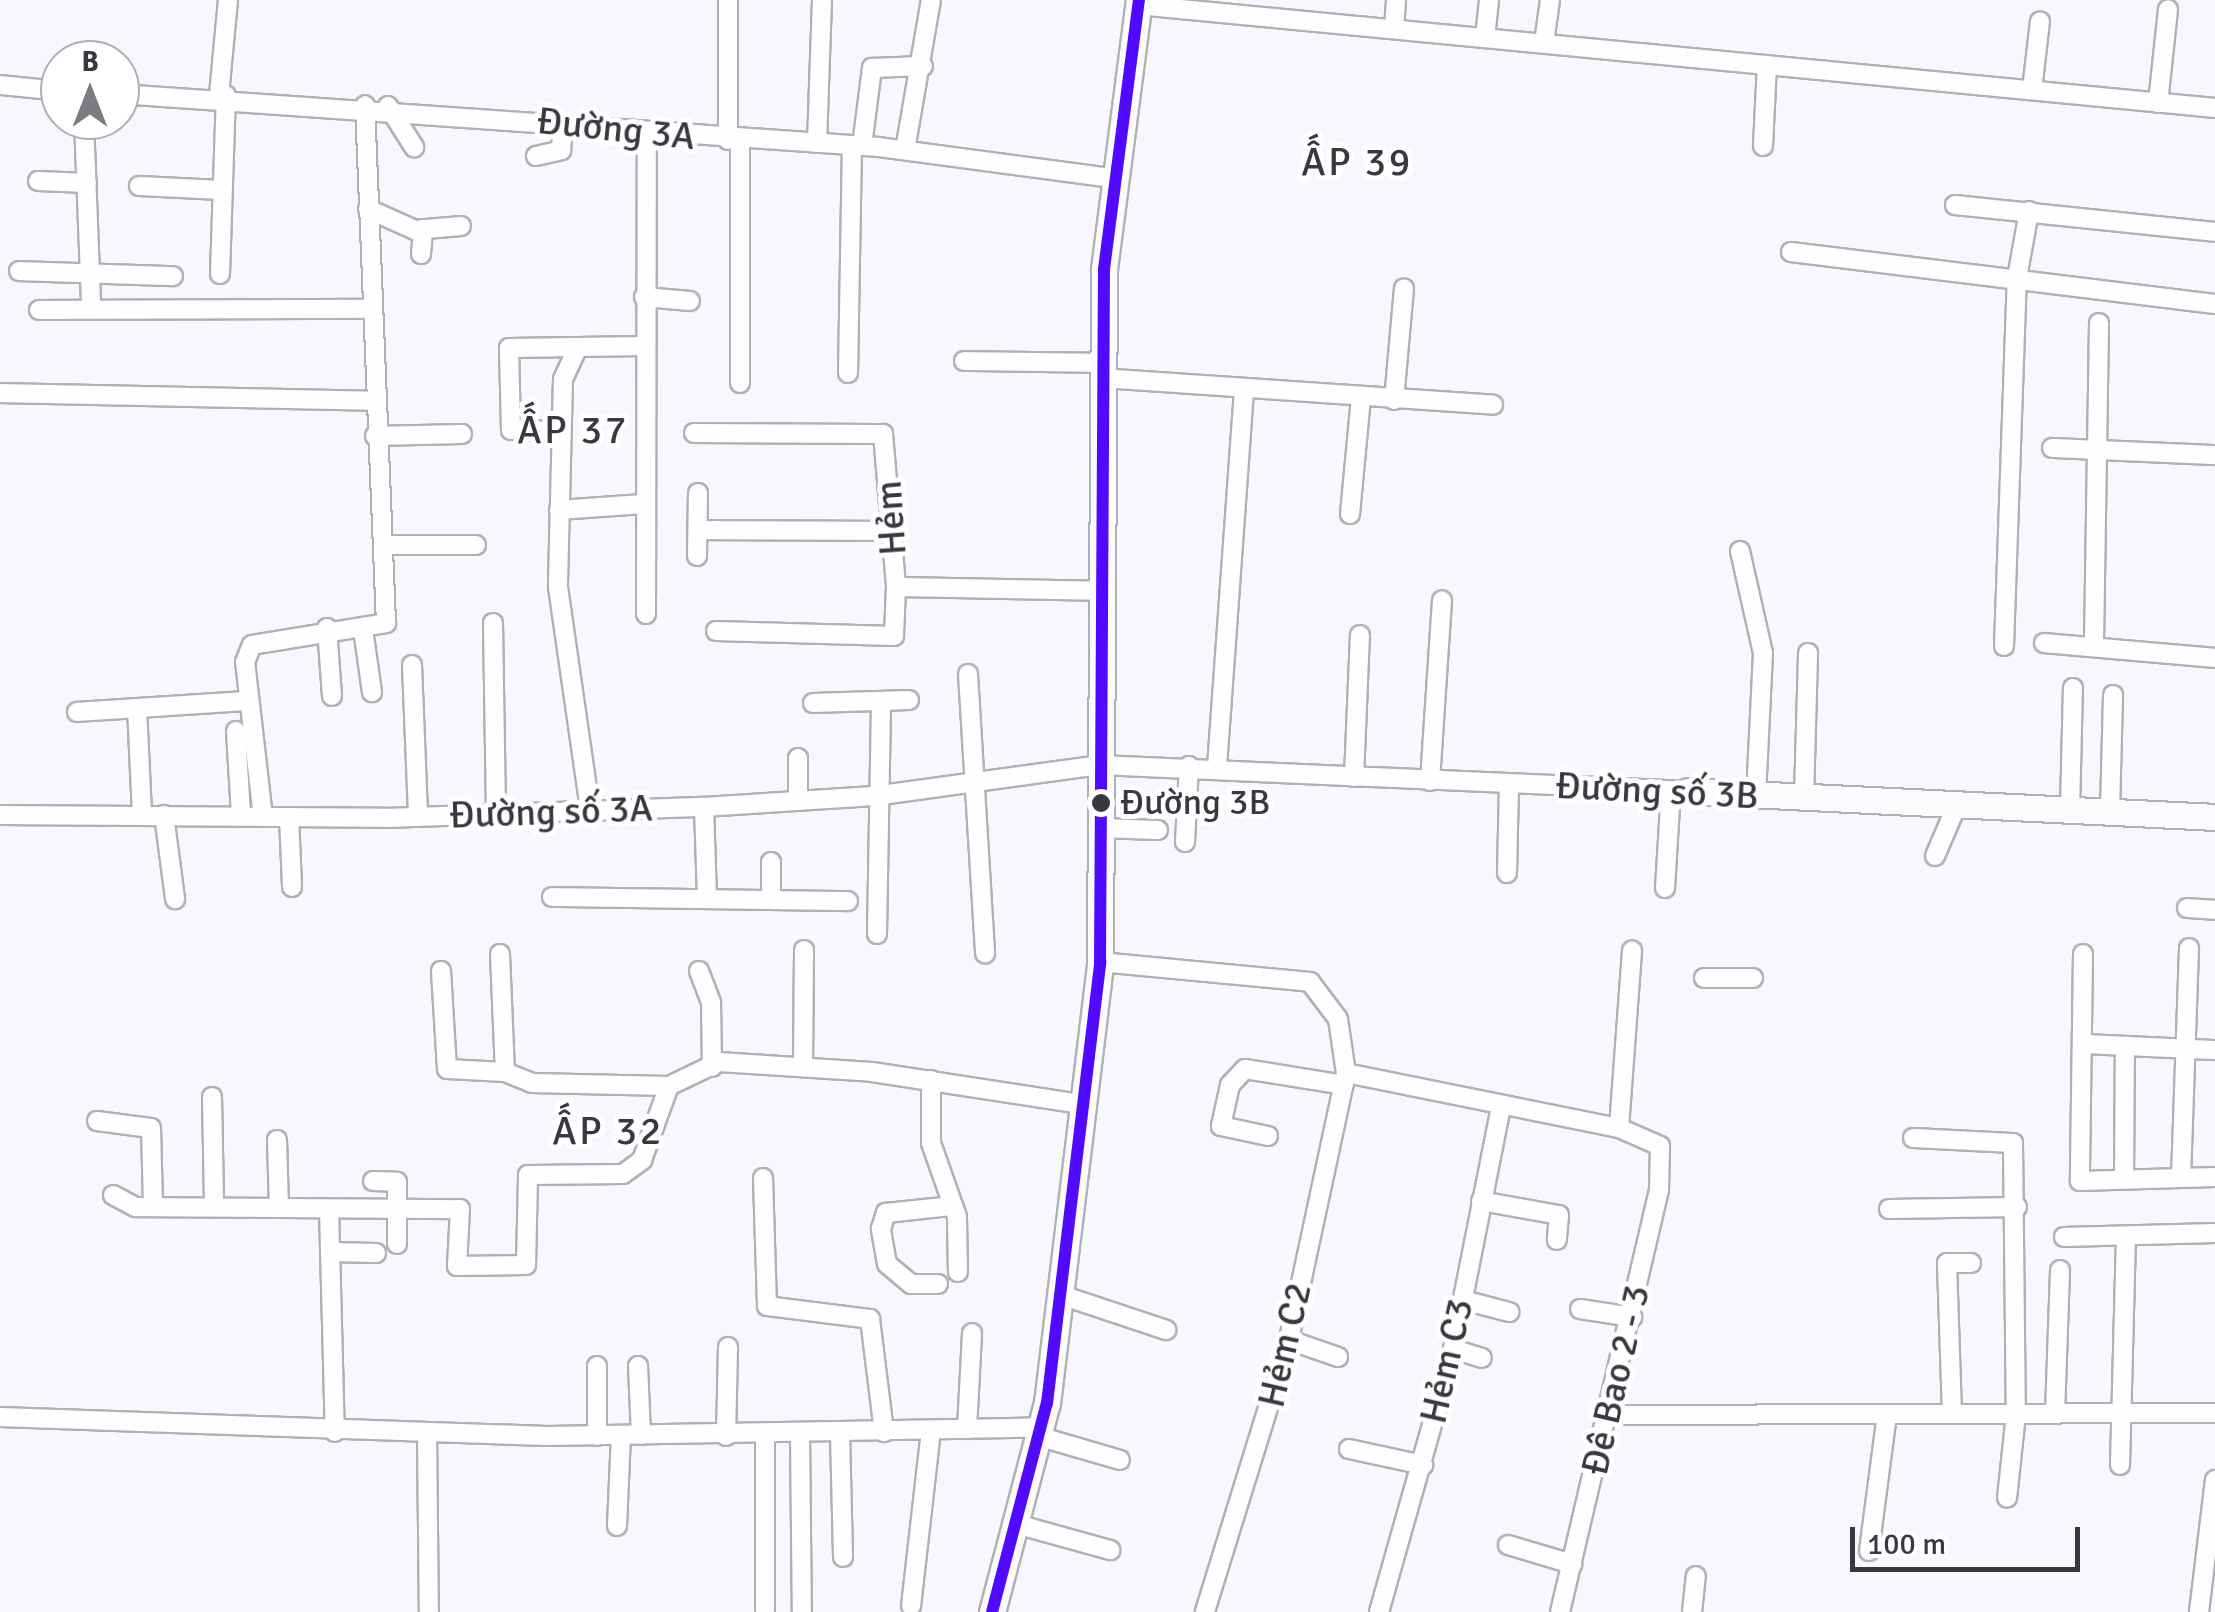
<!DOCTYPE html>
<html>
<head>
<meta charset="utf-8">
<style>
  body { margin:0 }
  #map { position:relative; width:2215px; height:1612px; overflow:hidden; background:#f7f8fd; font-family:Signika,sans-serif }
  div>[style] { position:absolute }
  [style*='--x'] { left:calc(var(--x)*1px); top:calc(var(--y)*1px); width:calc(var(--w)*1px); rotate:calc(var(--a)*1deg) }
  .roads { filter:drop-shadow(2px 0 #b0b1b7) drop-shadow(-2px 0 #b0b1b7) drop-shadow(0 2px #b0b1b7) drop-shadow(0 -2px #b0b1b7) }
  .street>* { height:18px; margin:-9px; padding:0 9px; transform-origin:9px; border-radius:9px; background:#fefeff }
  .secondary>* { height:25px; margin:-12.5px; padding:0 12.5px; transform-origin:12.5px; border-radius:12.5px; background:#fbfbfd }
  .bus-1>* { height:12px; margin:-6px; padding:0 6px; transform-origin:6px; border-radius:6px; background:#4f0aff }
  .dots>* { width:28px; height:28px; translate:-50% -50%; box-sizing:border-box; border:5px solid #fff; border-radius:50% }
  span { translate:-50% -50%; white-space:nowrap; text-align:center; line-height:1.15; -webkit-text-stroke:10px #fff; paint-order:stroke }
  .bus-label { font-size:36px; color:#383840 }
  .left { translate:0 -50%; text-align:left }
  .street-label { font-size:38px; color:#383840 }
  .neighbourhood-label { font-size:40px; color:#383840; letter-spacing:2.5px }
  .north { position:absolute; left:40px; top:40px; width:100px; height:100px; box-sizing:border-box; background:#fff; border:2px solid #afafb3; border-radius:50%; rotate:0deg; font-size:28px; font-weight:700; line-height:40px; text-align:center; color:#383840 }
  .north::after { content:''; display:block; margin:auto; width:35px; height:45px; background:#7b7b82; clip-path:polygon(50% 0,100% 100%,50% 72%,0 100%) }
  .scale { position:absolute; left:1850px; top:1527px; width:230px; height:45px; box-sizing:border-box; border:5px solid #383840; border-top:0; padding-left:12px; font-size:30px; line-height:35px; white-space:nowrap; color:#383840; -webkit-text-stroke:8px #fff; paint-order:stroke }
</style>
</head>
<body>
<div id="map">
  <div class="roads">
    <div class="street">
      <i style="--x:1138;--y:5;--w:1082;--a:5.46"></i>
      <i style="--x:1394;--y:29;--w:29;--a:-86"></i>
      <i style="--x:1485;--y:38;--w:38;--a:-84"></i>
      <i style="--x:1544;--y:43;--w:43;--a:-82.1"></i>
      <i style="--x:0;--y:85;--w:60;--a:5.7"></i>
      <i style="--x:2032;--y:90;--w:69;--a:-83.4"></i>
      <i style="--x:120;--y:94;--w:761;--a:3.99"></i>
      <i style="--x:879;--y:147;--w:234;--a:7.6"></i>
      <i style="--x:219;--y:95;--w:95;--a:-84.6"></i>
      <i style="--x:2158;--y:103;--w:94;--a:-83.9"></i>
      <i style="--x:388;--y:106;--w:49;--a:57.6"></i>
      <i style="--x:84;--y:120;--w:186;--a:87.8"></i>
      <i style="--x:728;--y:140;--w:140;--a:-90"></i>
      <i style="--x:740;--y:141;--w:242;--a:90"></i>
      <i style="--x:817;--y:143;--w:143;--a:-88"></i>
      <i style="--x:862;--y:146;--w:79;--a:-82.7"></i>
      <i style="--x:872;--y:68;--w:51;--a:-2.2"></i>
      <i style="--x:1763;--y:146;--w:81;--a:-87.2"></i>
      <i style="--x:905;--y:150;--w:152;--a:-80.2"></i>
      <i style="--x:536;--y:156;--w:26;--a:-13"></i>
      <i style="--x:561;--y:150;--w:26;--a:-86"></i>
      <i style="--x:38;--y:181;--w:49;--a:2.3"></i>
      <i style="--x:139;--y:186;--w:83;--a:2.8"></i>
      <i style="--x:1955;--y:205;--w:261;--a:5.9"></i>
      <i style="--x:368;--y:209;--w:51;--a:24.1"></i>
      <i style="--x:415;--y:230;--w:46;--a:-5"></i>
      <i style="--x:1791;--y:252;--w:427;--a:7"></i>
      <i style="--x:421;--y:254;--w:25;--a:-85"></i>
      <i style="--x:19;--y:271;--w:154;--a:1.9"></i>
      <i style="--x:220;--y:274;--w:179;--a:-88.1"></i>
      <i style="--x:644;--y:297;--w:46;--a:5"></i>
      <i style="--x:39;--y:310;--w:333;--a:-0.2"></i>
      <i style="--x:578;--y:347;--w:35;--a:115"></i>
      <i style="--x:563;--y:379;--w:208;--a:91.4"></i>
      <i style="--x:558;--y:587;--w:225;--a:81.8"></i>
      <i style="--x:964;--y:361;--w:137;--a:0.8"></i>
      <i style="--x:848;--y:373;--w:227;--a:-89"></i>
      <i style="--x:1101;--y:378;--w:393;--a:3.9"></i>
      <i style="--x:0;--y:393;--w:375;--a:1.2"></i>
      <i style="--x:1394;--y:400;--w:112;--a:-84.9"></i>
      <i style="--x:561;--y:431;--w:50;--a:-178.9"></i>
      <i style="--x:511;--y:430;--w:82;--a:-91.4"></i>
      <i style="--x:509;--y:348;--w:135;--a:-0.8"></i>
      <i style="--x:694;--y:433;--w:189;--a:0.3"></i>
      <i style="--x:883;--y:434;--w:154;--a:85.1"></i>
      <i style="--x:896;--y:587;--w:205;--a:1.1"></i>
      <i style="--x:375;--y:436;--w:87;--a:-1.3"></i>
      <i style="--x:2052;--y:448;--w:163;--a:2.5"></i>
      <i style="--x:559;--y:510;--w:84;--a:-4.1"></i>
      <i style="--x:1350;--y:514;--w:117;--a:-84.6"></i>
      <i style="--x:699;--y:530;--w:191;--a:0.3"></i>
      <i style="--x:383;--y:545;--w:93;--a:0"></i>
      <i style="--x:1740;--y:551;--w:105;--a:77.3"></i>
      <i style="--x:1763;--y:653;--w:143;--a:92.8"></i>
      <i style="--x:697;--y:556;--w:63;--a:-89.1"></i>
      <i style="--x:646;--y:614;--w:482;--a:-89.9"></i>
      <i style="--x:493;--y:623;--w:192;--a:89.1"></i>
      <i style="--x:327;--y:628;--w:68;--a:85.8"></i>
      <i style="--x:363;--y:629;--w:64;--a:81.9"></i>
      <i style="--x:716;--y:631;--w:178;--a:1.6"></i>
      <i style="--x:894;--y:636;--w:49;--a:-87.7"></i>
      <i style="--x:2094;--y:642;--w:319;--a:-89.1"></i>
      <i style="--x:2044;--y:643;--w:172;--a:5"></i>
      <i style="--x:2004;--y:646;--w:368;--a:-88"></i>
      <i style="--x:2017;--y:278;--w:68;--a:-79.8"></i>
      <i style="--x:412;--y:665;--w:152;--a:87.7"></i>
      <i style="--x:968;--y:674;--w:280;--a:86.5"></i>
      <i style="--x:813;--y:703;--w:96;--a:-1.8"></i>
      <i style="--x:137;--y:708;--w:107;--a:87.3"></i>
      <i style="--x:77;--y:712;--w:172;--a:-3.7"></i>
      <i style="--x:236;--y:731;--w:85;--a:86.6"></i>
      <i style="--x:798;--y:758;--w:43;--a:90"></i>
      <i style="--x:1217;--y:767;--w:380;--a:-85.9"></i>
      <i style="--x:1354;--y:777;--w:142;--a:-87.6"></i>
      <i style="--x:1430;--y:781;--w:181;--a:-86.2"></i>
      <i style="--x:1804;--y:798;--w:145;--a:-88.4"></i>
      <i style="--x:704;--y:807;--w:91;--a:88.1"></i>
      <i style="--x:2070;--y:809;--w:121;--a:-88.6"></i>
      <i style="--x:2110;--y:811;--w:116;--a:-88.5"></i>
      <i style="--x:0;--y:815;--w:385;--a:0.4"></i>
      <i style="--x:385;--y:818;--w:319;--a:-2"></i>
      <i style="--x:704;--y:807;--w:170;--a:-3.7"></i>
      <i style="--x:874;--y:796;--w:227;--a:-7.8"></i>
      <i style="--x:1099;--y:765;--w:590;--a:2.53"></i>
      <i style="--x:164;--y:815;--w:85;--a:82.5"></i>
      <i style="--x:263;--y:817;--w:156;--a:-96.6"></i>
      <i style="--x:245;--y:662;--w:18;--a:-68"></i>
      <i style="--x:252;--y:645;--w:136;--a:-9.3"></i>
      <i style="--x:386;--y:623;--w:518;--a:-92.32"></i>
      <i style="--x:289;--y:817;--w:70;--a:87.5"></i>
      <i style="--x:1100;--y:828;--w:58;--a:2"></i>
      <i style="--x:1185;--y:842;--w:76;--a:-87"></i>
      <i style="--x:1935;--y:856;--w:56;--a:-66.7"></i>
      <i style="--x:771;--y:862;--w:35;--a:90"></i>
      <i style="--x:1507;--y:873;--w:89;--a:-88.7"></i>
      <i style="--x:1665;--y:888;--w:97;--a:-86.5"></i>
      <i style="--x:552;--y:897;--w:296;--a:0.8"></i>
      <i style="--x:2187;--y:908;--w:28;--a:4"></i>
      <i style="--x:877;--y:934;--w:233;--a:-89"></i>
      <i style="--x:500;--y:954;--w:118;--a:87.6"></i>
      <i style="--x:505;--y:1072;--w:29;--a:22"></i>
      <i style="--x:532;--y:1083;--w:137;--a:1.3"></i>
      <i style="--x:2083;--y:954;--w:227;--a:90.8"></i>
      <i style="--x:2080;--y:1181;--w:135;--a:-1.7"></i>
      <i style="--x:1100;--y:962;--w:211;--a:5.4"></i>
      <i style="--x:1310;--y:982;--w:46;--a:52.9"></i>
      <i style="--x:1338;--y:1019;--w:55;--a:81.6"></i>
      <i style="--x:1346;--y:1073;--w:273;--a:102.1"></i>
      <i style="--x:1289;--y:1340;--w:285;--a:107.2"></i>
      <i style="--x:441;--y:971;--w:98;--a:86.5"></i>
      <i style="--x:447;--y:1069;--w:58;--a:3"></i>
      <i style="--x:699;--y:971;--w:34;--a:69"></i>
      <i style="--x:711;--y:1003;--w:64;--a:89.1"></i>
      <i style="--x:1704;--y:978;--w:49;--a:0"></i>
      <i style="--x:2083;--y:1044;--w:132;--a:2.6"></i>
      <i style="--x:803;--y:1067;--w:117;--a:-89.5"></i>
      <i style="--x:1346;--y:1073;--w:278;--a:11.4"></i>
      <i style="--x:1619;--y:1128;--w:45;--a:23.7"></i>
      <i style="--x:1660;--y:1146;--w:44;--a:91.3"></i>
      <i style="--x:1659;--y:1190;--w:433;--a:103.2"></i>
      <i style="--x:931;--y:1080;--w:63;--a:90"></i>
      <i style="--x:931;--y:1143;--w:78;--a:70.6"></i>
      <i style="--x:957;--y:1217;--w:55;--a:89"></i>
      <i style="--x:212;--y:1097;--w:109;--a:88.9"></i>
      <i style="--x:97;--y:1121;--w:54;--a:7.4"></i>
      <i style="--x:151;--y:1128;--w:78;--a:88.5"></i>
      <i style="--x:1619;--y:1128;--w:178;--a:-85.8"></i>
      <i style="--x:1268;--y:1136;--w:48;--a:-168"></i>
      <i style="--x:1221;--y:1126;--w:42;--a:-77.6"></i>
      <i style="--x:1230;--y:1085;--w:22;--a:-47"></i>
      <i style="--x:1245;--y:1069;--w:100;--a:9.2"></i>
      <i style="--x:1913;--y:1138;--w:100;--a:2.9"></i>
      <i style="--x:2013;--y:1143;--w:271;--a:89.4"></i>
      <i style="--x:2016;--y:1414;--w:84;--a:96.1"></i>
      <i style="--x:277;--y:1140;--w:68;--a:88.3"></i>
      <i style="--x:763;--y:1178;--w:128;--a:88.2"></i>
      <i style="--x:767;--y:1306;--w:104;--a:7.2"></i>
      <i style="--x:870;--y:1319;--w:114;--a:82.9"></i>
      <i style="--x:2124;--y:1178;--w:132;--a:-89.6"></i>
      <i style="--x:2181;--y:1178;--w:230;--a:-88"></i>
      <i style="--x:373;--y:1181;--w:24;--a:2"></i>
      <i style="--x:397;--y:1182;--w:62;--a:90"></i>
      <i style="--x:113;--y:1195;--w:26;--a:28"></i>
      <i style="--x:136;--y:1207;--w:324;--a:0.4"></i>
      <i style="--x:460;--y:1209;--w:57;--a:93"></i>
      <i style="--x:457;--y:1266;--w:69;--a:-0.8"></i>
      <i style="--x:526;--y:1265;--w:90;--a:-88.7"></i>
      <i style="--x:528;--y:1175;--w:95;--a:-0.6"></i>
      <i style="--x:623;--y:1174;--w:24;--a:-36"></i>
      <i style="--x:642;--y:1160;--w:79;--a:-70"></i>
      <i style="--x:669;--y:1086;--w:55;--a:-25.6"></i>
      <i style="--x:719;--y:1062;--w:153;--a:3.7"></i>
      <i style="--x:872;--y:1072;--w:212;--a:8.7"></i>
      <i style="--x:1481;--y:1201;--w:79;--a:10.2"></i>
      <i style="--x:1559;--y:1215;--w:25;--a:95"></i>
      <i style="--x:1889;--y:1209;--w:128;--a:-0.9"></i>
      <i style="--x:329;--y:1210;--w:222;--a:88.5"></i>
      <i style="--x:2064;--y:1237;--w:151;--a:-1.5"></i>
      <i style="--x:330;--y:1252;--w:46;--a:1.2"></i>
      <i style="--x:938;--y:1284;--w:27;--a:180"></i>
      <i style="--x:911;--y:1284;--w:31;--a:-140"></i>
      <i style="--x:887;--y:1264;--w:36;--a:-100"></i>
      <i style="--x:881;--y:1229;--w:17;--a:-73"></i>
      <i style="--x:886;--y:1213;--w:65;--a:-6.1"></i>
      <i style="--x:1061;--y:1295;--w:111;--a:18.4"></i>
      <i style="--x:1463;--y:1300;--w:48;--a:14.6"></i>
      <i style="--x:1580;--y:1309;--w:53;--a:8.7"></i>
      <i style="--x:1289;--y:1340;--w:52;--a:19.1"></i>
      <i style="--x:1453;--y:1349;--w:30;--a:17"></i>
      <i style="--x:597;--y:1366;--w:70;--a:90"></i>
      <i style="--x:638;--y:1366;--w:69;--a:87.5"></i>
      <i style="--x:1952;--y:1414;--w:151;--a:-91.9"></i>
      <i style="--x:1947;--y:1263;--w:24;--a:0"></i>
      <i style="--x:2055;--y:1414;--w:144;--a:-88"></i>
      <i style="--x:1610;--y:1415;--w:605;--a:-0.19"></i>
      <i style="--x:0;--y:1417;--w:547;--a:1.99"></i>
      <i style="--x:547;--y:1436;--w:496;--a:-1"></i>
      <i style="--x:967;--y:1429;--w:96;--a:-87"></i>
      <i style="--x:427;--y:1432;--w:180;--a:89.4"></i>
      <i style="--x:840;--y:1433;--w:124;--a:88.6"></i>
      <i style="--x:800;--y:1435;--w:177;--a:89.4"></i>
      <i style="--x:726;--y:1436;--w:89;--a:-88.7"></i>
      <i style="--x:765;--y:1437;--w:173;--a:90"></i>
      <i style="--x:1041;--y:1437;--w:82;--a:16.2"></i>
      <i style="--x:1349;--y:1449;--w:76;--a:12.2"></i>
      <i style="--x:2120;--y:1465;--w:228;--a:-88.5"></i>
      <i style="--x:1016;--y:1524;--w:98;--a:15.5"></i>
      <i style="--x:617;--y:1526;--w:90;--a:-87.5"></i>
      <i style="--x:1508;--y:1545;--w:67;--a:16.5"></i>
      <i style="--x:1869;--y:1551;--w:137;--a:-82.5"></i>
      <i style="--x:911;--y:1606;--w:177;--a:-83.5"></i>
      <i style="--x:1379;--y:1612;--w:268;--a:-74.2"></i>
      <i style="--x:1452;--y:1354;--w:252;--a:-78.8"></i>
      <i style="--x:1692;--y:1612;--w:36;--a:-84"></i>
      <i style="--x:2199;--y:1612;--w:133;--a:-83.1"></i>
    </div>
    <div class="secondary">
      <i style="--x:1688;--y:791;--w:528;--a:2.82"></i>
      <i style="--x:992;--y:1612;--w:216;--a:-75.3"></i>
      <i style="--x:1047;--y:1403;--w:444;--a:-83.1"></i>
      <i style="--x:1100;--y:962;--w:693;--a:-89.67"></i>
      <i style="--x:1104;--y:269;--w:271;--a:-82.6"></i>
    </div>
  </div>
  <div class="bus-1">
    <i style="--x:992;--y:1612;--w:216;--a:-75.3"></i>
    <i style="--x:1047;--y:1403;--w:444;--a:-83.1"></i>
    <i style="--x:1100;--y:962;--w:693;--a:-89.67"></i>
    <i style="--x:1104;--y:269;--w:271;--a:-82.6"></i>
  </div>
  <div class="dots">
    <i style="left:1101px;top:803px;background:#383840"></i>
  </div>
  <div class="bus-label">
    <span class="left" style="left:1120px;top:803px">Đường 3B</span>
  </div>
  <div class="street-label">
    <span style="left:616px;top:129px;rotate:6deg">Đường 3A</span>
    <span style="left:891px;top:518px;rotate:-94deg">Hẻm</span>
    <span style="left:1657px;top:791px;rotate:3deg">Đường số 3B</span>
    <span style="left:551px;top:812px;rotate:-2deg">Đường số 3A</span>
    <span style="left:1285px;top:1345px;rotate:-77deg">Hẻm C2</span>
    <span style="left:1447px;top:1361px;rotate:-77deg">Hẻm C3</span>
    <span style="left:1616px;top:1380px;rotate:-77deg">Đê Bao 2 - 3</span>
  </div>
  <div class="neighbourhood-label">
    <span style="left:1357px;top:162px">ẤP 39</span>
    <span style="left:573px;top:430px">ẤP 37</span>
    <span style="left:608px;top:1131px">ẤP 32</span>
  </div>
  <div class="north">B</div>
  <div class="scale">100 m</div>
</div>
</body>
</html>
